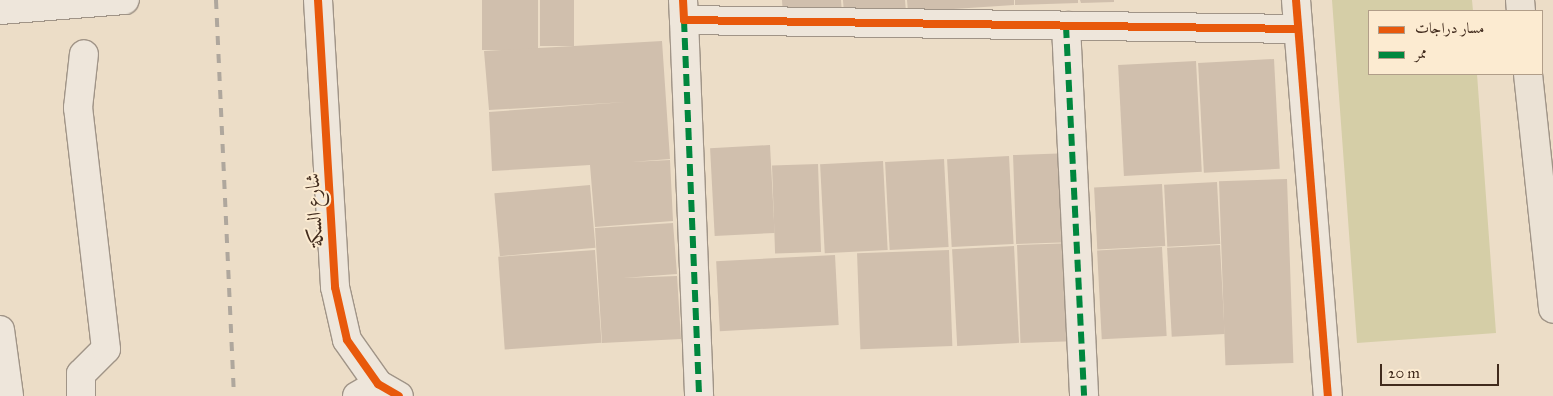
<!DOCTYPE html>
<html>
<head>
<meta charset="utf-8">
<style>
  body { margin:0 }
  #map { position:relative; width:1553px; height:396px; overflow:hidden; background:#ecddc7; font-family:"IM FELL Great Primer",Amiri,serif }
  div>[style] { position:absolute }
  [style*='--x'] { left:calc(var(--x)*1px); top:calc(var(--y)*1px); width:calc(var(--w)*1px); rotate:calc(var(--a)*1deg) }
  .green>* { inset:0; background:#d5cea7 }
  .building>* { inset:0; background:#d0bfad; transform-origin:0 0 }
  .roads { filter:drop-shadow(1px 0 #a09487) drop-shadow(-1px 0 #a09487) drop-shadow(0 1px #a09487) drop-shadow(0 -1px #a09487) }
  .minor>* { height:28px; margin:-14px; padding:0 14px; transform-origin:14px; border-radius:14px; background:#eee6db }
  .major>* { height:28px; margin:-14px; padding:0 14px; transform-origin:14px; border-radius:14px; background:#ebe2d5 }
  .rail>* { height:4px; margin-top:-2px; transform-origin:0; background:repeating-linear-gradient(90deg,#afa79d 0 9px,transparent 0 18px) }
  .quiet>* { height:6px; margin-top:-3px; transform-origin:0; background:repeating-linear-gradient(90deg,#00873e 0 12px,transparent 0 18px) }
  .cycleway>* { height:8px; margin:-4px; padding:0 4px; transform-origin:4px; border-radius:4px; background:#e8590c }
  span { translate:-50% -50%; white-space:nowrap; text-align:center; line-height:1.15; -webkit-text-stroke:4px #fcebd1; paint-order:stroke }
  .street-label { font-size:20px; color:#412b1d }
  .legend { position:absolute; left:1368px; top:10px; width:175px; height:65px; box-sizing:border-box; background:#fcebd1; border:1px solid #b19e89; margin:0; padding:6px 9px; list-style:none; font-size:15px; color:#412b1d }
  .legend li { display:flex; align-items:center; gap:10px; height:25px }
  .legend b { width:25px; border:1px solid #b19e89 }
  .scale { position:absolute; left:1380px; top:364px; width:119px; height:22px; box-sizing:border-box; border:2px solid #412b1d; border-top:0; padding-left:6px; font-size:15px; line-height:18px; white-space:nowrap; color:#412b1d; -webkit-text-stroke:4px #fcebd1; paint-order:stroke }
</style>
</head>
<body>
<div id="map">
  <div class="green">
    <i style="clip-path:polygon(1332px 0,1472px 0,1473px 11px,1369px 11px,1369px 74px,1477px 74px,1496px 333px,1357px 343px)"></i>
  </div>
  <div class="building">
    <i style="left:482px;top:0;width:56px;height:50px"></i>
    <i style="left:540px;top:0;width:34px;height:46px"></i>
    <i style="clip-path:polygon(782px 0,841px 0,842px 14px,783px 17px)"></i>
    <i style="clip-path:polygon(843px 0,905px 0,906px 12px,844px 14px)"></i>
    <i style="clip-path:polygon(907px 0,1014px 0,1014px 5px,908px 12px)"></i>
    <i style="clip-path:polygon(1015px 0,1078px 0,1078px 3px,1015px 5px)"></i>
    <i style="clip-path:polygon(1080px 0,1114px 0,1114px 2px,1081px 3px)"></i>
    <i style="clip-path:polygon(662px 41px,670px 159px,631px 162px,670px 160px,673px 221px,595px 227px,590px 165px,492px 171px,489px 112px,626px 102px,489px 110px,484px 51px)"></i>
    <i style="left:1274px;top:59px;width:110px;height:76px;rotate:87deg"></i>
    <i style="left:1196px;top:61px;width:111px;height:78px;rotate:87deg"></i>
    <i style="left:770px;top:145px;width:88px;height:60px;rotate:87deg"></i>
    <i style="left:1072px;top:153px;width:89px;height:59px;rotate:88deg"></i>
    <i style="left:1009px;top:156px;width:88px;height:62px;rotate:87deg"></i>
    <i style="left:944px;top:159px;width:88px;height:59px;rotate:87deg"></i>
    <i style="left:883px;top:161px;width:89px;height:63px;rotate:87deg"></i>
    <i style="left:818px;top:164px;width:88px;height:46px;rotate:88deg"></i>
    <i style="left:1287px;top:179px;width:184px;height:68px;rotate:88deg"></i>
    <i style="left:1217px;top:182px;width:62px;height:53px;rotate:87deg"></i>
    <i style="left:1162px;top:184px;width:62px;height:68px;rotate:87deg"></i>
    <i style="left:590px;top:185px;width:63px;height:96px;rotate:85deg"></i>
    <i style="clip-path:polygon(673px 223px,677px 274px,623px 278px,677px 276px,681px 339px,602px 343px,595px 228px)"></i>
    <i style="left:1076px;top:243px;width:98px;height:59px;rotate:88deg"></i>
    <i style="left:1220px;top:245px;width:89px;height:53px;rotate:87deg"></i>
    <i style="left:1014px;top:246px;width:97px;height:62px;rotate:87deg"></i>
    <i style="left:1162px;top:247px;width:89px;height:65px;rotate:87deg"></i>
    <i style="left:595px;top:250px;width:93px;height:97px;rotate:86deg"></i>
    <i style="left:949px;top:250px;width:96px;height:92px;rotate:88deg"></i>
    <i style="left:835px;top:255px;width:70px;height:119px;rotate:87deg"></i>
  </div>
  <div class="roads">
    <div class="minor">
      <i style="--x:318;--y:0;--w:288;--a:86.6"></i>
      <i style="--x:335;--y:287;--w:54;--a:77.2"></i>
      <i style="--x:347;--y:340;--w:54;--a:54.8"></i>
      <i style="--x:378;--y:384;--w:24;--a:30"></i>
      <i style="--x:683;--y:0;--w:20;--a:87"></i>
      <i style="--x:684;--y:20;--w:614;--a:0.84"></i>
      <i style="--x:1296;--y:0;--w:397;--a:85.4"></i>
      <i style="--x:0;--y:10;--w:125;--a:-4.6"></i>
      <i style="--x:684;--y:20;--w:376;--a:87.7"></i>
      <i style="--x:1066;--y:26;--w:370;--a:87.2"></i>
      <i style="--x:0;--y:330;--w:67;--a:82.2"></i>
      <i style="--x:81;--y:396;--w:22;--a:-90"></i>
      <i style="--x:81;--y:374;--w:35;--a:-45"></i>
      <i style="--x:106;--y:349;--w:243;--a:-96.6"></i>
      <i style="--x:78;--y:108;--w:54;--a:-83.7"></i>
      <i style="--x:357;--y:396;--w:24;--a:-30"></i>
    </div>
    <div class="major">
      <i style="--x:1520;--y:0;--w:11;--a:85"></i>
      <i style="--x:1528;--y:74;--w:236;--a:83.9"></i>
    </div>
  </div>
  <div class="rail">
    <i style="--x:216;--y:0;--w:396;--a:87.4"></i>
  </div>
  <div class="quiet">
    <i style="--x:684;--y:20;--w:376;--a:87.7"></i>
    <i style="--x:1066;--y:26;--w:370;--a:87.2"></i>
  </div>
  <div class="cycleway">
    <i style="--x:318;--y:0;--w:288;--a:86.6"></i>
    <i style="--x:335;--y:287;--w:54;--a:77.2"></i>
    <i style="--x:347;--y:340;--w:54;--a:54.8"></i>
    <i style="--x:378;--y:384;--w:24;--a:30"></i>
    <i style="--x:683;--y:0;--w:20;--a:87"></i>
    <i style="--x:684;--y:20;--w:614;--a:0.84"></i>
    <i style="--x:1296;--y:0;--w:397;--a:85.4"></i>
  </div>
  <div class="street-label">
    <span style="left:314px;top:210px;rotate:-93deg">شارع السكة</span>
  </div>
  <ul class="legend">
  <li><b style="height:6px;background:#e8590c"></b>مسار دراجات</li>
  <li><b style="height:6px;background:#00873e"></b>ممر</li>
  </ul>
  <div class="scale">20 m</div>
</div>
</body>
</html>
